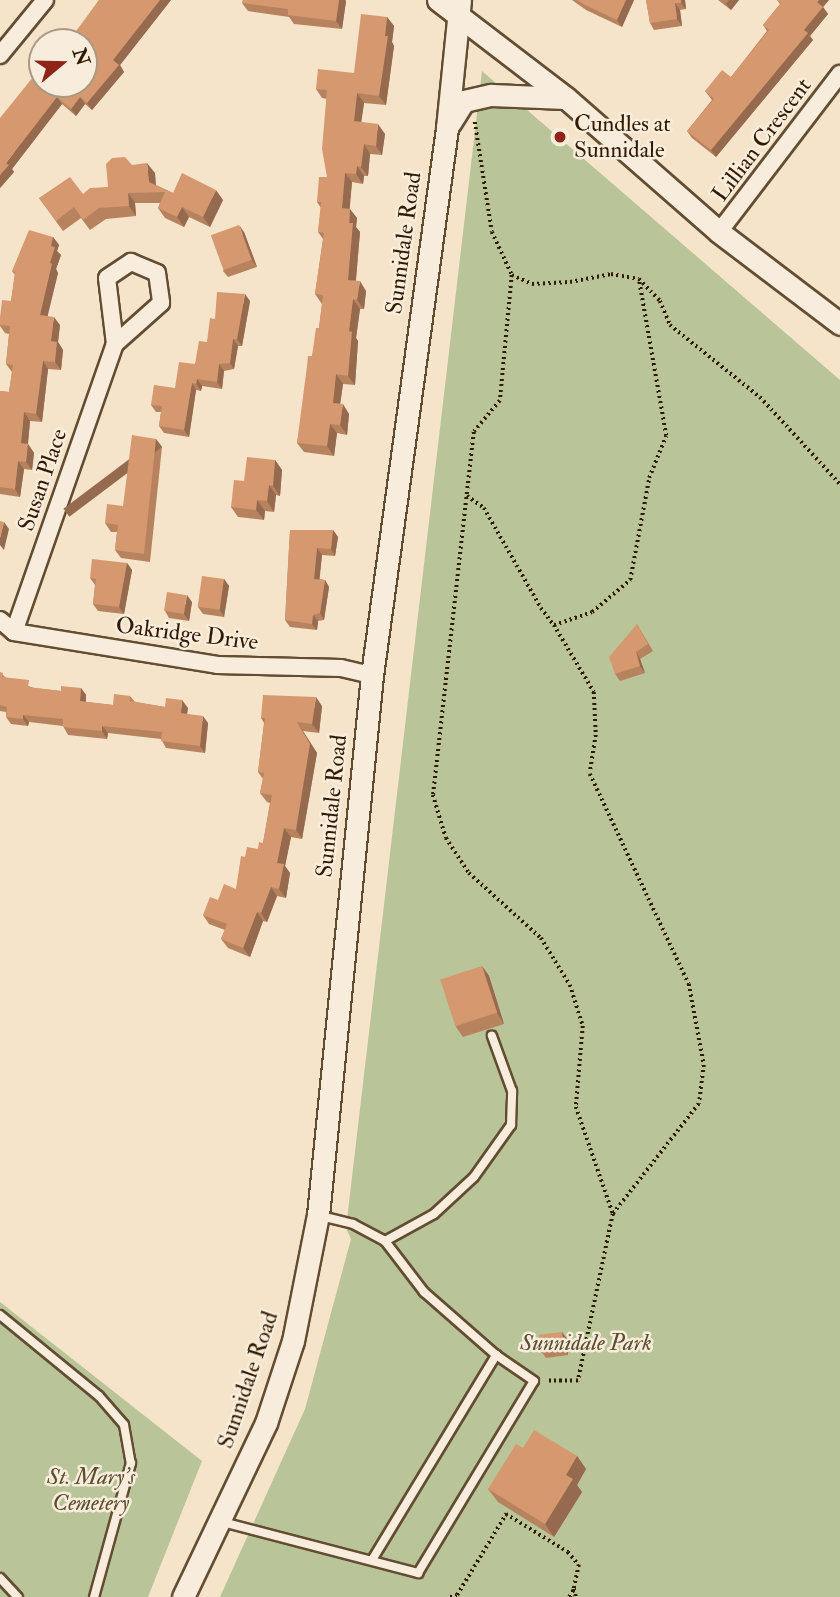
<!DOCTYPE html>
<html>
<head>
<meta charset="utf-8">
<style>
  body { margin:0 }
  #map { position:relative; width:840px; height:1597px; overflow:hidden; background:#f5e4c9; font-family:"IM FELL Double Pica",serif }
  div>[style] { position:absolute }
  [style*='--x'] { left:calc(var(--x)*1px); top:calc(var(--y)*1px); width:calc(var(--w)*1px); rotate:calc(var(--a)*1deg) }
  .green>* { inset:0; background:#b9c599 }
  .path>* { height:3.5px; margin-top:-1.75px; transform-origin:0; background:repeating-linear-gradient(90deg,#311b00 0 2px,transparent 0 5.5px) }
  .roads { filter:drop-shadow(2px 0 #624d32) drop-shadow(-2px 0 #624d32) drop-shadow(0 2px #624d32) drop-shadow(0 -2px #624d32) }
  .lane>* { height:8px; margin:-4px; padding:0 4px; transform-origin:4px; border-radius:4px; background:#f8eddc }
  .street>* { height:16px; margin:-8px; padding:0 8px; transform-origin:8px; border-radius:8px; background:#f8eddc }
  .secondary>* { height:21px; margin:-10.5px; padding:0 10.5px; transform-origin:10.5px; border-radius:10.5px; background:#f8eddc }
  .wall>* { inset:0; background:#b7835f }
  .shaded-wall>* { inset:0; background:#956a4e; transform-origin:0 0 }
  .building>* { inset:0; background:#d5986f; transform-origin:0 0 }
  .dots>* { width:19px; height:19px; translate:-50% -50%; box-sizing:border-box; border:4px solid #f8eddc; border-radius:50% }
  span { translate:-50% -50%; white-space:nowrap; text-align:center; line-height:1.15; -webkit-text-stroke:5px #f8eddc; paint-order:stroke }
  .poi-label { font-size:23px; color:#311b00 }
  .left { translate:0 -50%; text-align:left }
  .street-label { font-size:23px; color:#311b00 }
  .park-label { font-size:23px; color:#5a4e2e; font-style:italic }
  .north { position:absolute; left:28px; top:28px; width:70px; height:70px; box-sizing:border-box; background:#f8eddc; border:2px solid #a89984; border-radius:50%; rotate:71deg; font-size:19px; font-weight:700; line-height:28px; text-align:center; color:#311b00 }
  .north::after { content:''; display:block; margin:auto; width:24px; height:32px; background:#8f2418; clip-path:polygon(50% 0,100% 100%,50% 72%,0 100%) }
</style>
</head>
<body>
<div id="map">
  <div class="green">
    <i style="clip-path:polygon(482px 71px,840px 380px,840px 1597px,220px 1597px,305px 1409px,351px 1239px,346px 1228px)"></i>
    <i style="clip-path:polygon(0 1302px,202px 1461px,148px 1597px,0 1597px)"></i>
  </div>
  <div class="path">
    <i style="--x:475;--y:122;--w:111;--a:81.2"></i>
    <i style="--x:492;--y:232;--w:47;--a:65.1"></i>
    <i style="--x:512;--y:275;--w:22;--a:24"></i>
    <i style="--x:532;--y:284;--w:38;--a:-3"></i>
    <i style="--x:570;--y:282;--w:42;--a:-11"></i>
    <i style="--x:611;--y:274;--w:28;--a:10"></i>
    <i style="--x:639;--y:279;--w:30;--a:46"></i>
    <i style="--x:660;--y:301;--w:26;--a:67"></i>
    <i style="--x:670;--y:325;--w:115;--a:38.7"></i>
    <i style="--x:760;--y:397;--w:118;--a:47.4"></i>
    <i style="--x:512;--y:275;--w:127;--a:95.4"></i>
    <i style="--x:500;--y:401;--w:40;--a:130"></i>
    <i style="--x:474;--y:432;--w:365;--a:96.4"></i>
    <i style="--x:433;--y:795;--w:45;--a:73.2"></i>
    <i style="--x:446;--y:838;--w:42;--a:56.7"></i>
    <i style="--x:469;--y:873;--w:97;--a:42.1"></i>
    <i style="--x:541;--y:938;--w:55;--a:58.3"></i>
    <i style="--x:570;--y:985;--w:43;--a:72.4"></i>
    <i style="--x:583;--y:1026;--w:81;--a:94.9"></i>
    <i style="--x:576;--y:1107;--w:113;--a:70.9"></i>
    <i style="--x:613;--y:1214;--w:171;--a:101.8"></i>
    <i style="--x:578;--y:1381;--w:31;--a:180"></i>
    <i style="--x:467;--y:496;--w:21;--a:35"></i>
    <i style="--x:484;--y:508;--w:115;--a:60.3"></i>
    <i style="--x:541;--y:608;--w:21;--a:53"></i>
    <i style="--x:554;--y:625;--w:40;--a:-18.9"></i>
    <i style="--x:592;--y:612;--w:50;--a:-40.1"></i>
    <i style="--x:630;--y:580;--w:104;--a:-79.4"></i>
    <i style="--x:649;--y:478;--w:45;--a:-68"></i>
    <i style="--x:666;--y:436;--w:157;--a:-99.9"></i>
    <i style="--x:554;--y:625;--w:78;--a:59.2"></i>
    <i style="--x:594;--y:692;--w:43;--a:87.3"></i>
    <i style="--x:596;--y:735;--w:39;--a:99"></i>
    <i style="--x:590;--y:774;--w:232;--a:64.8"></i>
    <i style="--x:689;--y:984;--w:82;--a:79.5"></i>
    <i style="--x:704;--y:1065;--w:39;--a:97"></i>
    <i style="--x:699;--y:1104;--w:140;--a:128"></i>
    <i style="--x:450;--y:1597;--w:7;--a:-16"></i>
    <i style="--x:457;--y:1595;--w:95;--a:-58.8"></i>
    <i style="--x:506;--y:1514;--w:73;--a:31.5"></i>
    <i style="--x:568;--y:1552;--w:17;--a:50"></i>
    <i style="--x:579;--y:1565;--w:25;--a:102"></i>
    <i style="--x:574;--y:1589;--w:8;--a:76"></i>
    <i style="--x:569;--y:1597;--w:9;--a:-58"></i>
  </div>
  <div class="roads">
    <div class="lane">
      <i style="--x:321;--y:1216;--w:33;--a:14"></i>
      <i style="--x:353;--y:1224;--w:36;--a:28"></i>
      <i style="--x:385;--y:1241;--w:56;--a:-28.9"></i>
      <i style="--x:434;--y:1214;--w:54;--a:-42.8"></i>
      <i style="--x:474;--y:1177;--w:64;--a:-54.6"></i>
      <i style="--x:511;--y:1125;--w:34;--a:-88"></i>
      <i style="--x:512;--y:1091;--w:59;--a:-110"></i>
      <i style="--x:0;--y:1315;--w:128;--a:39.3"></i>
      <i style="--x:99;--y:1396;--w:38;--a:49"></i>
      <i style="--x:124;--y:1425;--w:39;--a:80"></i>
      <i style="--x:131;--y:1463;--w:139;--a:105.4"></i>
      <i style="--x:222;--y:1522;--w:203;--a:14.6"></i>
      <i style="--x:418;--y:1573;--w:224;--a:-58.9"></i>
      <i style="--x:534;--y:1381;--w:46;--a:-145.6"></i>
      <i style="--x:496;--y:1355;--w:96;--a:-138.8"></i>
      <i style="--x:424;--y:1292;--w:64;--a:-127.4"></i>
      <i style="--x:372;--y:1560;--w:240;--a:-58.8"></i>
      <i style="--x:0;--y:1578;--w:26;--a:47"></i>
    </div>
    <div class="street">
      <i style="--x:0;--y:55;--w:71;--a:-50.7"></i>
      <i style="--x:719;--y:232;--w:199;--a:-52.6"></i>
      <i style="--x:0;--y:620;--w:18;--a:41"></i>
      <i style="--x:14;--y:632;--w:206;--a:9.2"></i>
      <i style="--x:217;--y:665;--w:124;--a:1.4"></i>
      <i style="--x:341;--y:668;--w:32;--a:13"></i>
      <i style="--x:14;--y:632;--w:305;--a:-70.7"></i>
      <i style="--x:115;--y:344;--w:66;--a:-96.9"></i>
      <i style="--x:107;--y:278;--w:29;--a:-34"></i>
      <i style="--x:131;--y:262;--w:28;--a:23"></i>
      <i style="--x:157;--y:273;--w:30;--a:82"></i>
      <i style="--x:161;--y:303;--w:62;--a:138.3"></i>
    </div>
    <div class="secondary">
      <i style="--x:438;--y:0;--w:161;--a:37.4"></i>
      <i style="--x:566;--y:98;--w:203;--a:41.2"></i>
      <i style="--x:719;--y:232;--w:152;--a:37.2"></i>
      <i style="--x:450;--y:123;--w:26;--a:-58"></i>
      <i style="--x:464;--y:101;--w:28;--a:-13"></i>
      <i style="--x:491;--y:95;--w:74;--a:2.3"></i>
      <i style="--x:183;--y:1597;--w:193;--a:-64.5"></i>
      <i style="--x:266;--y:1423;--w:86;--a:-71.8"></i>
      <i style="--x:293;--y:1341;--w:128;--a:-78.8"></i>
      <i style="--x:318;--y:1215;--w:543;--a:-84.29"></i>
      <i style="--x:372;--y:675;--w:552;--a:-82.19"></i>
      <i style="--x:447;--y:128;--w:129;--a:-84.2"></i>
    </div>
  </div>
  <div class="wall">
    <i style="clip-path:polygon(99px 0,171px 0,120px 65px,124px 72px,92px 110px,85px 104px,76px 116px,62px 104px,12px 169px,14px 172px,0 188px,42px 84px)"></i>
    <i style="clip-path:polygon(243px 0,345px 0,346px 1px,342px 29px,294px 24px,289px 17px,248px 11px,242px 3px)"></i>
    <i style="clip-path:polygon(572px 0,634px 0,622px 27px,586px 10px)"></i>
    <i style="clip-path:polygon(646px 0,685px 0,686px 9px,680px 10px,682px 26px,654px 30px,650px 23px)"></i>
    <i style="clip-path:polygon(718px 0,739px 0,731px 10px)"></i>
    <i style="clip-path:polygon(777px 0,829px 0,823px 7px,828px 14px,810px 36px,813px 40px,716px 157px,692px 138px,687px 131px,712px 100px,705px 91px,731px 77px,767px 31px,763px 25px,780px 4px)"></i>
    <i style="clip-path:polygon(387px 17px,394px 26px,392px 42px,394px 46px,386px 105px,364px 103px,361px 122px,385px 134px,382px 155px,370px 154px,368px 176px,364px 176px,363px 184px,352px 182px,349px 209px,357px 218px,356px 227px,360px 232px,356px 281px,366px 291px,364px 309px,360px 309px,356px 338px,358px 341px,355px 385px,343px 384px,340px 404px,349px 414px,347px 435px,337px 433px,334px 456px,304px 452px,297px 443px,312px 356px,319px 328px,322px 304px,315px 294px,323px 239px,318px 232px,321px 208px,317px 202px,327px 177px,327px 99px,322px 98px,316px 89px,354px 73px)"></i>
    <i style="clip-path:polygon(132px 165px,155px 173px,156px 185px,173px 193px,223px 200px,210px 227px,189px 217px,184px 227px,165px 218px,158px 208px,160px 203px,135px 203px,136px 216px,106px 219px,90px 230px,81px 218px,63px 231px,39px 198px,83px 194px,108px 187px)"></i>
    <i style="clip-path:polygon(244px 232px,257px 267px,228px 277px,223px 271px)"></i>
    <i style="clip-path:polygon(53px 237px,59px 245px,57px 251px,61px 255px,56px 269px,58px 273px,47px 316px,60px 325px,58px 342px,63px 350px,61px 370px,48px 369px,42px 422px,30px 421px,28px 444px,34px 453px,32px 470px,24px 469px,20px 497px,0 494px,0 391px,9px 392px,12px 372px,6px 364px,9px 334px,5px 333px,0 326px,0 318px,11px 301px,15px 275px,12px 271px)"></i>
    <i style="clip-path:polygon(250px 301px,242px 346px,238px 346px,234px 369px,224px 371px,222px 389px,202px 386px,201px 391px,196px 390px,189px 437px,164px 433px,159px 426px,161px 412px,156px 412px,151px 405px,175px 388px,195px 364px,207px 342px,215px 319px)"></i>
    <i style="clip-path:polygon(156px 439px,162px 447px,150px 562px,121px 558px,115px 550px,117px 532px,111px 532px,105px 523px,123px 506px)"></i>
    <i style="clip-path:polygon(275px 460px,282px 470px,280px 496px,276px 495px,274px 512px,265px 511px,264px 520px,238px 517px,231px 507px,244px 481px)"></i>
    <i style="clip-path:polygon(290px 530px,333px 530px,338px 537px,335px 556px,322px 555px,319px 579px,325px 580px,329px 587px,324px 620px,318px 621px,317px 630px,290px 627px,285px 620px)"></i>
    <i style="clip-path:polygon(127px 563px,132px 570px,124px 614px,98px 611px,93px 604px,95px 585px,90px 578px)"></i>
    <i style="clip-path:polygon(224px 579px,229px 586px,224px 617px,203px 614px,198px 607px)"></i>
    <i style="clip-path:polygon(192px 602px,189px 621px,169px 618px,165px 611px)"></i>
    <i style="clip-path:polygon(637px 624px,653px 651px,640px 659px,645px 673px,620px 681px,615px 674px)"></i>
    <i style="clip-path:polygon(0 672px,6px 678px,34px 688px,61px 691px,81px 688px,86px 695px,86px 702px,113px 705px,130px 696px,135px 702px,165px 707px,188px 708px,187px 714px,208px 723px,205px 753px,166px 748px,161px 739px,108px 733px,107px 739px,68px 735px,63px 726px,29px 722px,28px 726px,11px 724px,6px 717px,6px 712px,0 711px)"></i>
    <i style="clip-path:polygon(322px 706px,319px 733px,303px 731px,317px 753px,302px 839px,291px 837px,285px 866px,290px 873px,286px 898px,277px 896px,267px 922px,263px 921px,250px 957px,228px 948px,221px 939px,225px 930px,209px 924px,203px 915px,218px 900px,236px 889px,245px 857px,258px 849px,263px 843px,270px 803px,267px 802px,260px 793px,263px 779px,258px 772px,264px 723px,261px 718px)"></i>
    <i style="clip-path:polygon(482px 966px,489px 976px,504px 1024px,463px 1037px,456px 1027px)"></i>
    <i style="clip-path:polygon(562px 1332px,567px 1339px,568px 1355px,546px 1358px,541px 1351px)"></i>
    <i style="clip-path:polygon(523px 1448px,577px 1456px,586px 1469px,577px 1485px,582px 1492px,554px 1537px,498px 1502px,488px 1489px)"></i>
  </div>
  <div class="shaded-wall">
    <i style="clip-path:polygon(160px 0,171px 0,120px 65px,124px 72px,92px 110px,87px 103px,113px 60px)"></i>
    <i style="clip-path:polygon(339px 0,345px 0,346px 1px,342px 29px,336px 21px)"></i>
    <i style="clip-path:polygon(626px 0,634px 0,622px 27px,617px 20px)"></i>
    <i style="clip-path:polygon(681px 0,685px 0,686px 9px,681px 3px)"></i>
    <i style="clip-path:polygon(729px 0,739px 0,731px 10px,726px 4px)"></i>
    <i style="clip-path:polygon(819px 0,829px 0,823px 7px,828px 14px,810px 36px,813px 40px,716px 157px,711px 150px,804px 30px)"></i>
    <i style="clip-path:polygon(675px 3px,680px 10px,682px 26px,677px 19px)"></i>
    <i style="clip-path:polygon(387px 17px,394px 26px,392px 42px,394px 46px,386px 105px,379px 96px)"></i>
    <i style="clip-path:polygon(357px 93px,364px 103px,360px 131px,354px 121px)"></i>
    <i style="clip-path:polygon(57px 97px,62px 104px,12px 169px,14px 172px,0 188px,0 175px,6px 163px)"></i>
    <i style="clip-path:polygon(80px 97px,85px 104px,76px 116px,71px 109px)"></i>
    <i style="clip-path:polygon(378px 124px,385px 134px,382px 155px,376px 146px)"></i>
    <i style="clip-path:polygon(364px 144px,370px 154px,368px 176px,361px 167px)"></i>
    <i style="clip-path:polygon(147px 163px,155px 173px,156px 192px,149px 182px)"></i>
    <i style="clip-path:polygon(357px 166px,364px 176px,363px 184px,356px 174px)"></i>
    <i style="clip-path:polygon(345px 173px,352px 182px,349px 217px,342px 208px)"></i>
    <i style="clip-path:polygon(216px 190px,223px 200px,210px 227px,203px 217px)"></i>
    <i style="clip-path:polygon(128px 193px,135px 203px,136px 216px,129px 206px)"></i>
    <i style="clip-path:polygon(182px 207px,189px 217px,184px 227px,177px 217px)"></i>
    <i style="clip-path:polygon(350px 209px,357px 218px,356px 227px,360px 232px,355px 289px,348px 280px)"></i>
    <i style="clip-path:polygon(239px 225px,244px 232px,257px 267px,252px 260px)"></i>
    <i style="clip-path:polygon(53px 237px,59px 245px,57px 251px,61px 255px,56px 269px,58px 273px,46px 323px,40px 315px,50px 263px,51px 246px)"></i>
    <i style="clip-path:polygon(360px 281px,366px 291px,364px 309px,357px 300px)"></i>
    <i style="clip-path:polygon(245px 294px,250px 301px,242px 346px,237px 339px)"></i>
    <i style="clip-path:polygon(353px 299px,360px 309px,356px 338px,358px 341px,355px 385px,348px 376px,349px 331px)"></i>
    <i style="clip-path:polygon(54px 317px,60px 325px,58px 342px,63px 350px,61px 370px,55px 362px,51px 341px)"></i>
    <i style="clip-path:polygon(233px 339px,238px 346px,234px 369px,230px 363px)"></i>
    <i style="clip-path:polygon(43px 361px,48px 369px,42px 422px,36px 414px)"></i>
    <i style="clip-path:polygon(219px 364px,224px 371px,222px 389px,217px 382px)"></i>
    <i style="clip-path:polygon(336px 374px,343px 384px,339px 412px,333px 403px)"></i>
    <i style="clip-path:polygon(197px 379px,202px 386px,201px 391px,196px 384px)"></i>
    <i style="clip-path:polygon(192px 383px,196px 390px,189px 437px,184px 430px)"></i>
    <i style="clip-path:polygon(343px 404px,349px 414px,347px 435px,340px 425px)"></i>
    <i style="clip-path:polygon(24px 412px,30px 421px,27px 452px,21px 443px)"></i>
    <i style="clip-path:polygon(330px 424px,337px 433px,334px 456px,327px 446px)"></i>
    <i style="left:156px;top:439px;width:10px;height:116px;rotate:53deg"></i>
    <i style="clip-path:polygon(28px 444px,34px 453px,32px 470px,26px 462px)"></i>
    <i style="clip-path:polygon(275px 460px,282px 470px,280px 496px,273px 486px)"></i>
    <i style="clip-path:polygon(18px 461px,24px 469px,20px 497px,15px 489px)"></i>
    <i style="clip-path:polygon(269px 485px,276px 495px,274px 512px,267px 501px)"></i>
    <i style="clip-path:polygon(257px 500px,265px 511px,264px 520px,256px 510px)"></i>
    <i style="clip-path:polygon(4px 522px,9px 529px,4px 550px,0 545px,0 538px)"></i>
    <i style="clip-path:polygon(333px 530px,338px 537px,335px 556px,331px 549px)"></i>
    <i style="clip-path:polygon(317px 548px,322px 555px,319px 585px,314px 579px)"></i>
    <i style="clip-path:polygon(127px 563px,132px 570px,124px 614px,119px 607px)"></i>
    <i style="clip-path:polygon(224px 579px,229px 586px,224px 617px,220px 610px)"></i>
    <i style="clip-path:polygon(325px 580px,329px 587px,324px 620px,320px 613px)"></i>
    <i style="clip-path:polygon(187px 595px,192px 602px,189px 621px,184px 614px)"></i>
    <i style="clip-path:polygon(313px 615px,318px 621px,317px 630px,312px 624px)"></i>
    <i style="clip-path:polygon(636px 652px,640px 659px,645px 673px,640px 666px)"></i>
    <i style="clip-path:polygon(81px 688px,86px 695px,85px 709px,80px 701px)"></i>
    <i style="clip-path:polygon(316px 697px,322px 706px,319px 733px,312px 724px)"></i>
    <i style="clip-path:polygon(182px 700px,188px 708px,186px 720px,181px 713px)"></i>
    <i style="clip-path:polygon(23px 715px,29px 722px,28px 726px,23px 719px)"></i>
    <i style="clip-path:polygon(203px 716px,208px 723px,205px 753px,200px 746px)"></i>
    <i style="clip-path:polygon(297px 722px,317px 753px,302px 839px,296px 830px)"></i>
    <i style="clip-path:polygon(102px 726px,108px 733px,107px 739px,102px 731px)"></i>
    <i style="clip-path:polygon(284px 828px,291px 837px,285px 866px,290px 873px,286px 898px,279px 889px,277px 863px)"></i>
    <i style="clip-path:polygon(271px 887px,277px 896px,267px 922px,261px 913px)"></i>
    <i style="clip-path:polygon(257px 912px,263px 921px,250px 957px,243px 948px)"></i>
    <i style="clip-path:polygon(482px 966px,489px 976px,504px 1024px,497px 1013px)"></i>
    <i style="clip-path:polygon(562px 1332px,567px 1339px,568px 1355px,564px 1348px)"></i>
    <i style="clip-path:polygon(577px 1456px,586px 1469px,577px 1485px,582px 1492px,554px 1537px,545px 1524px,566px 1475px)"></i>
  </div>
  <div class="building">
    <i style="clip-path:polygon(99px 0,160px 0,113px 60px,119px 65px,87px 103px,80px 97px,71px 109px,57px 97px,6px 163px,9px 165px,0 175px,0 118px,42px 66px,42px 84px,84px 84px,84px 42px,68px 42px)"></i>
    <i style="clip-path:polygon(243px 0,339px 0,336px 21px,288px 15px,288px 9px,242px 3px)"></i>
    <i style="clip-path:polygon(577px 0,626px 0,617px 20px,581px 3px)"></i>
    <i style="clip-path:polygon(646px 0,681px 0,681px 3px,675px 3px,677px 19px,650px 23px)"></i>
    <i style="clip-path:polygon(777px 0,819px 0,817px 2px,823px 7px,804px 30px,808px 33px,711px 150px,687px 131px,714px 99px,705px 91px,722px 70px,731px 77px,769px 30px,763px 25px,781px 3px)"></i>
    <i style="clip-path:polygon(361px 14px,387px 17px,385px 36px,388px 36px,379px 96px,357px 93px,354px 121px,378px 124px,376px 146px,364px 144px,361px 167px,357px 166px,356px 174px,345px 173px,342px 208px,350px 209px,349px 223px,353px 223px,348px 280px,360px 281px,357px 300px,353px 299px,349px 331px,352px 332px,348px 376px,336px 374px,333px 403px,343px 404px,340px 425px,330px 424px,327px 446px,297px 443px,307px 366px,308px 356px,312px 356px,316px 328px,319px 328px,323px 295px,315px 294px,324px 233px,318px 232px,321px 202px,317px 202px,319px 177px,327px 177px,322px 149px,327px 90px,316px 89px,318px 69px,354px 73px)"></i>
    <i style="clip-path:polygon(125px 157px,132px 165px,147px 163px,149px 182px,173px 193px,182px 173px,216px 190px,203px 217px,182px 207px,177px 217px,158px 208px,165px 192px,128px 193px,129px 206px,99px 208px,83px 220px,74px 207px,56px 221px,39px 198px,70px 177px,83px 194px,90px 188px,108px 187px,106px 164px,112px 158px)"></i>
    <i style="left:239px;top:225px;width:37px;height:30px;rotate:70deg"></i>
    <i style="clip-path:polygon(29px 230px,53px 237px,51px 246px,55px 247px,50px 263px,52px 264px,40px 315px,54px 317px,51px 341px,57px 342px,55px 362px,43px 361px,36px 414px,24px 412px,21px 443px,28px 444px,26px 462px,18px 461px,15px 489px,0 487px,0 391px,9px 392px,13px 365px,6px 364px,10px 326px,0 325px,0 318px,2px 300px,11px 301px,15px 272px,12px 271px)"></i>
    <i style="clip-path:polygon(217px 292px,245px 294px,237px 339px,233px 339px,230px 363px,219px 364px,217px 382px,197px 379px,196px 384px,192px 383px,184px 430px,159px 426px,162px 406px,151px 405px,154px 385px,175px 388px,179px 362px,195px 364px,199px 341px,207px 342px,210px 318px,215px 319px)"></i>
    <i style="clip-path:polygon(132px 435px,156px 439px,144px 554px,115px 550px,118px 525px,105px 523px,107px 504px,123px 506px)"></i>
    <i style="clip-path:polygon(247px 457px,275px 460px,273px 486px,269px 485px,267px 501px,257px 500px,256px 510px,231px 507px,234px 480px,244px 481px)"></i>
    <i style="clip-path:polygon(0 521px,4px 522px,0 538px)"></i>
    <i style="clip-path:polygon(290px 530px,333px 530px,331px 549px,317px 548px,314px 579px,325px 580px,320px 613px,313px 615px,312px 624px,285px 620px)"></i>
    <i style="clip-path:polygon(92px 559px,127px 563px,119px 607px,93px 604px,96px 579px,90px 578px)"></i>
    <i style="left:202px;top:576px;width:22px;height:31px;rotate:8deg"></i>
    <i style="left:167px;top:592px;width:20px;height:19px;rotate:9deg"></i>
    <i style="clip-path:polygon(637px 624px,648px 644px,636px 652px,640px 666px,615px 674px,609px 657px)"></i>
    <i style="clip-path:polygon(0 672px,3px 673px,2px 677px,29px 680px,28px 687px,61px 691px,61px 686px,81px 688px,80px 701px,113px 705px,114px 694px,130px 696px,130px 701px,165px 707px,166px 698px,182px 700px,181px 713px,203px 716px,200px 746px,161px 741px,162px 732px,102px 726px,102px 731px,63px 727px,63px 719px,23px 715px,23px 719px,6px 717px,7px 707px,0 705px)"></i>
    <i style="clip-path:polygon(263px 695px,316px 697px,312px 724px,297px 722px,310px 744px,296px 830px,284px 828px,277px 863px,284px 864px,279px 889px,271px 887px,261px 913px,257px 912px,243px 948px,221px 939px,227px 924px,203px 915px,210px 897px,218px 900px,224px 884px,236px 889px,241px 856px,245px 857px,247px 847px,258px 849px,259px 842px,263px 843px,272px 795px,260px 793px,264px 773px,258px 772px,265px 718px,261px 718px)"></i>
    <i style="left:482px;top:966px;width:49px;height:44px;rotate:72deg"></i>
    <i style="left:562px;top:1332px;width:16px;height:23px;rotate:83deg"></i>
    <i style="clip-path:polygon(534px 1430px,577px 1456px,566px 1475px,573px 1479px,545px 1524px,488px 1489px,516px 1444px,523px 1448px)"></i>
  </div>
  <div class="dots">
    <i style="left:560px;top:137px;background:#8f2418"></i>
  </div>
  <div class="poi-label">
    <span class="left" style="left:574px;top:137px">Cundles at<br>Sunnidale</span>
  </div>
  <div class="street-label">
    <span style="left:762px;top:140px;rotate:-53deg">Lillian Crescent</span>
    <span style="left:404px;top:243px;rotate:-82deg">Sunnidale Road</span>
    <span style="left:43px;top:480px;rotate:-71deg">Susan Place</span>
    <span style="left:187px;top:634px;rotate:7deg">Oakridge Drive</span>
    <span style="left:332px;top:806px;rotate:-84deg">Sunnidale Road</span>
    <span style="left:248px;top:1380px;rotate:-71deg">Sunnidale Road</span>
  </div>
  <div class="park-label">
    <span style="left:586px;top:1343px">Sunnidale Park</span>
    <span style="left:91px;top:1490px">St. Mary's<br>Cemetery</span>
  </div>
  <div class="north">N</div>
</div>
</body>
</html>
